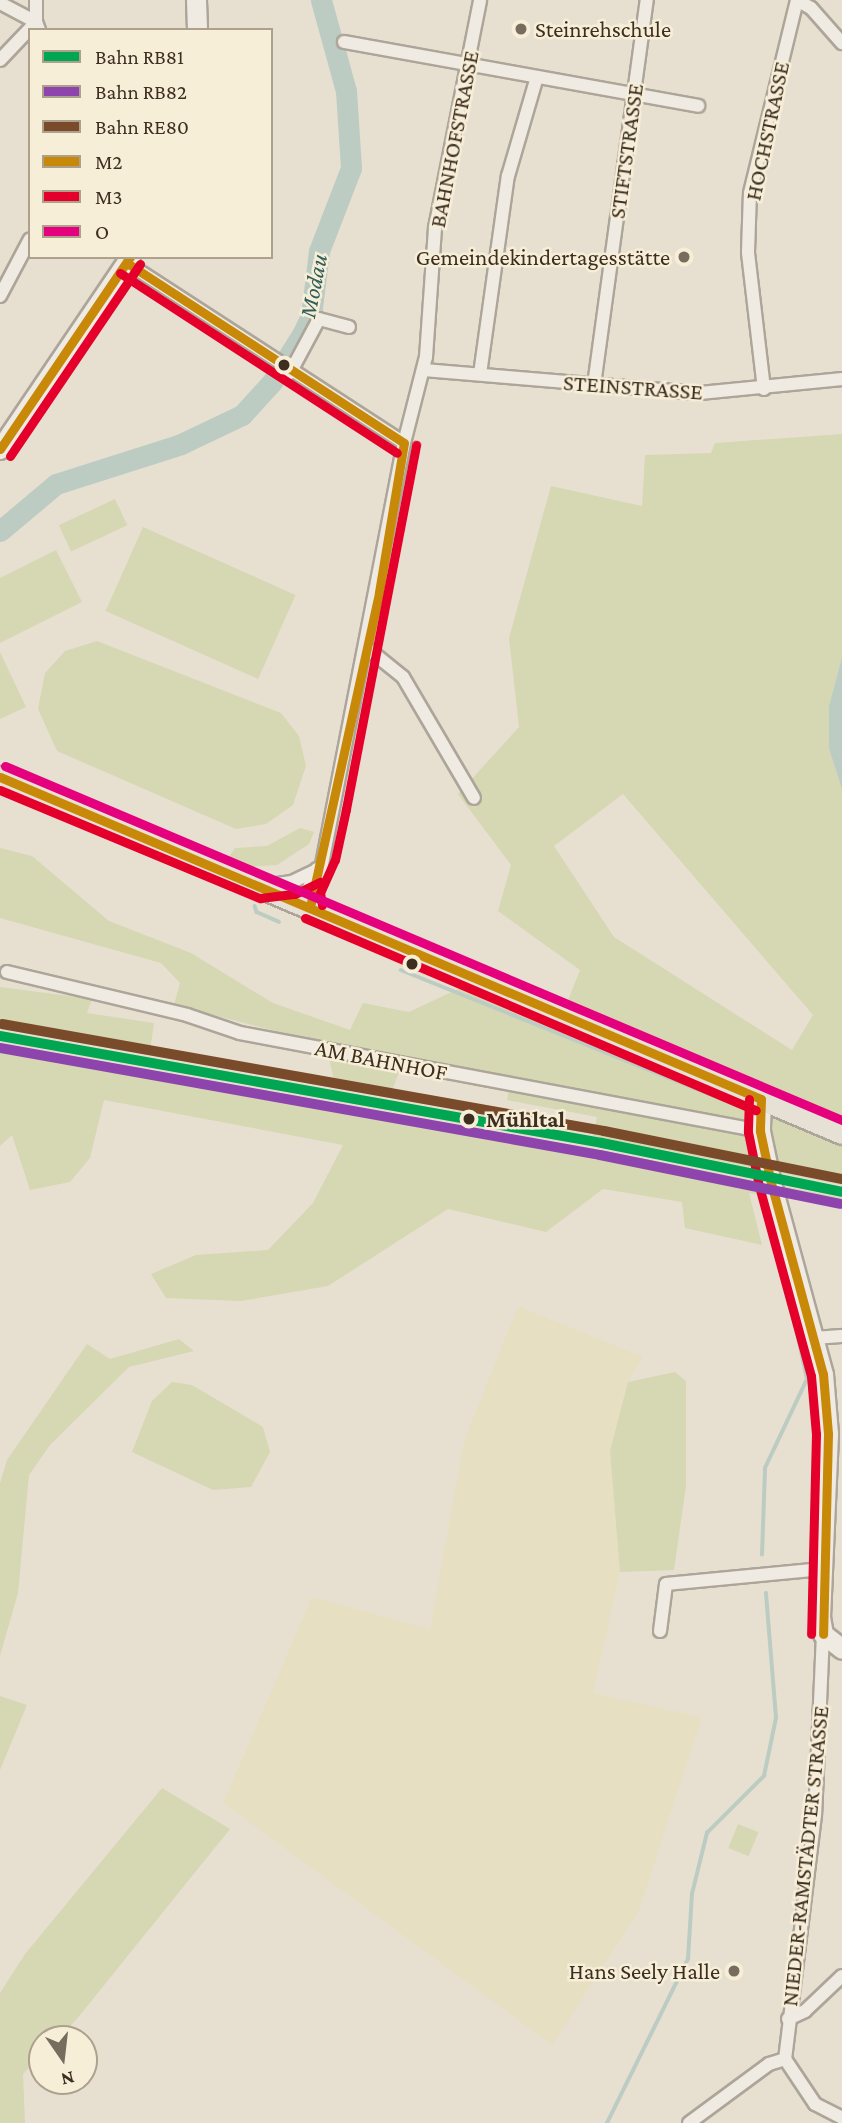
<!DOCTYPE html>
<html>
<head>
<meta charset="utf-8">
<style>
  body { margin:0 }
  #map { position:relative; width:842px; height:2123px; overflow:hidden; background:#e7e0d1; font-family:"Crimson Pro",serif }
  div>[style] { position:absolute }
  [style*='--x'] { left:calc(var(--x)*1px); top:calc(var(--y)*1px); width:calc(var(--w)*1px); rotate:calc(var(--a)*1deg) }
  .farmland>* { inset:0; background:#e6dfc2 }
  .green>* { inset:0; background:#d6d7b3; transform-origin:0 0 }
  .water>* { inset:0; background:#bcccc2 }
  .stream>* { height:3.5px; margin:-1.75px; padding:0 1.75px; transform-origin:1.75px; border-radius:1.75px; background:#bcccc2 }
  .river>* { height:21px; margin:-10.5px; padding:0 10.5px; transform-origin:10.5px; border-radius:10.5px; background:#bcccc2 }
  .roads { filter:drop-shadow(2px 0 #ada599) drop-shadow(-2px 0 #ada599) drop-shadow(0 2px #ada599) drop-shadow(0 -2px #ada599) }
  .street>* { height:12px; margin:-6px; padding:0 6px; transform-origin:6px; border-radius:6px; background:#efebe3 }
  .secondary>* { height:19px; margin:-9.5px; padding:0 9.5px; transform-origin:9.5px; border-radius:9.5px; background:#efebe3 }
  .primary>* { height:21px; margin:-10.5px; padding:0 10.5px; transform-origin:10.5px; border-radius:10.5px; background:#e6e1d4 }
  .bus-1>* { height:9px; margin:-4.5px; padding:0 4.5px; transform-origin:4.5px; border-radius:4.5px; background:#c88808 }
  .bus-2>* { height:9px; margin:-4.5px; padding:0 4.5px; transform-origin:4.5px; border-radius:4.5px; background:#e4002b }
  .bus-3>* { height:9px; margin:-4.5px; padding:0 4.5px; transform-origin:4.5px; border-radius:4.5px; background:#e5007d }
  .rail-1>* { height:10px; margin:-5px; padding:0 5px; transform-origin:5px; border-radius:5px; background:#00a651 }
  .rail-2>* { height:10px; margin:-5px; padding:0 5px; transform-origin:5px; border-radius:5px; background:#8e44ad }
  .rail-3>* { height:10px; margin:-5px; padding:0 5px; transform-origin:5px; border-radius:5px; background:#7a4b2a }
  .dots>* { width:19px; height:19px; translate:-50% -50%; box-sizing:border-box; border:4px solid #f7eed8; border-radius:50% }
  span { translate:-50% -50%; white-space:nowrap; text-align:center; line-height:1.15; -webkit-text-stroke:5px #f7eed8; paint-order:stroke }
  .poi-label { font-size:23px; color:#3d2e20 }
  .left { translate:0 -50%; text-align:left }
  .right { translate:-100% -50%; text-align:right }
  .street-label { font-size:23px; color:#3d2e20 }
  .stop-label { font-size:23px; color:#3d2e20; font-weight:700 }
  .water-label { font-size:24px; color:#2f5d5a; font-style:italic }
  .legend { position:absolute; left:28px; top:28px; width:245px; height:231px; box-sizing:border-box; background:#f7eed8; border:2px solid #ada18e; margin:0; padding:9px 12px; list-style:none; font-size:21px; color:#3d2e20 }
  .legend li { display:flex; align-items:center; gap:14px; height:35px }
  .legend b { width:35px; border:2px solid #ada18e }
  .north { position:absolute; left:28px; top:2025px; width:70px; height:70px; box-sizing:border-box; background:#f7eed8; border:2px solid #ada18e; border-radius:50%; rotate:166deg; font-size:19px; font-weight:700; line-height:28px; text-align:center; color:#3d2e20 }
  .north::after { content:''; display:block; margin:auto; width:24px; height:32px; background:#786c5e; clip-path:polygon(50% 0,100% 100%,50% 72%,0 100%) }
</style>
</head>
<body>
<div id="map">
  <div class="farmland">
    <i style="clip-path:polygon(518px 1306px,643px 1357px,628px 1382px,610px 1451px,620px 1572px,593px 1693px,702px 1717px,639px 1911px,552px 2045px,223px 1803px,312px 1597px,430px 1629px,464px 1441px)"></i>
  </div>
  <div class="green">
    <i style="clip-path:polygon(evenodd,842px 434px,842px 657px,829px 706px,829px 749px,842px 789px,842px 1185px,593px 1136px,597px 1117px,507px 1100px,511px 1077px,405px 1058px,392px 1090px,334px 1081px,326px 1044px,174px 1005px,180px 983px,161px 963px,0 918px,0 848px,32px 856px,109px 921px,191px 953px,273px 1003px,350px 1030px,363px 1003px,409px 1012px,462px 987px,559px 1023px,580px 970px,498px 911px,511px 865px,458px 794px,519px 727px,509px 638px,551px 486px,642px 506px,645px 455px,711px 453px,715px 443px,842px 434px,623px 794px,813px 1015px,792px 1050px,614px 937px,554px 846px,623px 794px)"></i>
    <i style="left:115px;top:499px;width:29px;height:62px;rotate:65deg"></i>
    <i style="left:143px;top:527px;width:167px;height:92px;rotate:24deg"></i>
    <i style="clip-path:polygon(56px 550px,82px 602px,0 643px,0 578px)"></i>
    <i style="clip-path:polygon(97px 641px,281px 713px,299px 736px,306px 766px,293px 805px,266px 824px,236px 829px,57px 751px,38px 709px,45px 673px,65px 651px)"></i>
    <i style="clip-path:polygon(0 652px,26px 707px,0 719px)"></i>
    <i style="clip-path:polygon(300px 828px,314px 832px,309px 844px,277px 865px,248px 867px,228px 858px,235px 848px,267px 846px)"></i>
    <i style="clip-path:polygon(0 987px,92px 999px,87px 1013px,154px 1023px,150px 1051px,0 1023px)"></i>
    <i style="clip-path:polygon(0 1047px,636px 1157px,842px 1198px,842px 1205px,749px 1193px,762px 1245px,685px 1228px,682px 1202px,603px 1189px,546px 1232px,448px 1209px,328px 1286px,241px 1301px,166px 1298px,151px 1274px,196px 1255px,268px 1250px,313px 1203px,343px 1145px,104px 1100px,90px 1158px,70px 1182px,30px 1190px,12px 1135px,0 1146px)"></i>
    <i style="clip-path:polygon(179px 1339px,194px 1351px,129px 1367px,50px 1445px,29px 1475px,18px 1593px,0 1656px,0 1483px,7px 1460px,87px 1344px,110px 1359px)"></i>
    <i style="clip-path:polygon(675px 1372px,686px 1381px,686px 1486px,674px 1570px,620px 1572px,610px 1451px,628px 1382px)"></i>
    <i style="clip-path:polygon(172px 1382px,192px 1385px,263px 1427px,270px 1452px,251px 1487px,213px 1490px,132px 1452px,152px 1401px)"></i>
    <i style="clip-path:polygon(0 1696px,27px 1705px,0 1770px)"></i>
    <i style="clip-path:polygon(162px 1788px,230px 1829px,76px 2020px,58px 2039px,42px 2039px,42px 2055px,23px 2074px,25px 2123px,0 2123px,0 1993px,25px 1954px)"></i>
    <i style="left:738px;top:1824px;width:22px;height:26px;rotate:22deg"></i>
  </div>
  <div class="water">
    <i style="clip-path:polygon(842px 657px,842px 789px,829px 749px,829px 706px)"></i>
  </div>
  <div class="stream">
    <i style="--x:255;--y:906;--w:6;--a:72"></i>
    <i style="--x:257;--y:912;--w:24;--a:24"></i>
    <i style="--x:401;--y:970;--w:375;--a:21.9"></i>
    <i style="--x:749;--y:1110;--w:11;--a:80"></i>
    <i style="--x:758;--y:1186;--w:11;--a:49"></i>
    <i style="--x:762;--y:1555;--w:87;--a:-88"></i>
    <i style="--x:765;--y:1468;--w:98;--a:-64.7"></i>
    <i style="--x:807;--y:1379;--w:141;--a:-102.3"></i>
    <i style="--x:607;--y:2123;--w:183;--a:-63.7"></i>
    <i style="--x:688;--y:1959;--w:65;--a:-86.5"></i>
    <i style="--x:692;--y:1894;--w:63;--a:-76.2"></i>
    <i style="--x:707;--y:1833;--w:81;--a:-45"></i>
    <i style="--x:764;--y:1776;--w:59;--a:-78.3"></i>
    <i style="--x:776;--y:1718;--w:125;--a:-94.6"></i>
  </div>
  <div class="river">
    <i style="--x:0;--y:531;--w:73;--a:-40"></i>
    <i style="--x:56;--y:484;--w:131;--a:-17.7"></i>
    <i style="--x:181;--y:444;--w:68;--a:-25.4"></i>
    <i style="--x:242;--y:415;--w:45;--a:-47.7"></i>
    <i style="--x:272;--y:382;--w:58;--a:-57.7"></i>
    <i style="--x:303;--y:333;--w:19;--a:-65"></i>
    <i style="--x:311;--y:316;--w:65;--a:-83"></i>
    <i style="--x:319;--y:251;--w:89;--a:-68.9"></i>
    <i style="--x:351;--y:168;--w:77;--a:-93.7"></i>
    <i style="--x:346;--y:91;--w:94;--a:-105.4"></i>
  </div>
  <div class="roads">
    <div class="street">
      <i style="--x:36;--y:0;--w:22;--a:90"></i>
      <i style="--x:797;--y:0;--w:16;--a:30"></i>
      <i style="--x:811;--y:8;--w:47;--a:48.5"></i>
      <i style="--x:0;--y:3;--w:41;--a:27.8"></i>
      <i style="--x:344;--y:42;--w:360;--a:10.2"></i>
      <i style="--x:0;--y:60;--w:52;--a:-46.5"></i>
      <i style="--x:36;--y:22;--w:9;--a:69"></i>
      <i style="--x:127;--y:263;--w:330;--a:33"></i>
      <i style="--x:0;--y:296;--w:64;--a:-62.2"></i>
      <i style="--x:424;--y:370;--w:277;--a:4.8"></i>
      <i style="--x:700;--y:393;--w:143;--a:-5.6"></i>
      <i style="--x:290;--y:373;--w:61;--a:-61.8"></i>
      <i style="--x:319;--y:319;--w:31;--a:15"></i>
      <i style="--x:480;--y:374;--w:200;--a:-82"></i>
      <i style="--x:508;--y:176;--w:103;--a:-73.7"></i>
      <i style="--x:594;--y:385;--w:389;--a:-82.2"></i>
      <i style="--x:764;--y:389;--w:138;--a:-96.7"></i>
      <i style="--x:748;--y:252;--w:59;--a:-88.1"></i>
      <i style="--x:750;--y:193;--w:199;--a:-76.3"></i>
      <i style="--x:367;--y:648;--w:46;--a:38.9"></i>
      <i style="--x:403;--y:677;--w:140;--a:59.6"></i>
      <i style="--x:263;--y:886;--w:29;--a:-8"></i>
      <i style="--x:292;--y:882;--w:25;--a:-26"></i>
      <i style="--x:310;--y:907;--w:23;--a:-70"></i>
      <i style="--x:318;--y:885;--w:450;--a:-79"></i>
      <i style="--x:404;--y:443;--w:89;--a:-75.7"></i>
      <i style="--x:426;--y:357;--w:129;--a:-86"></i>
      <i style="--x:435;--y:228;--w:232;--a:-78.8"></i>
      <i style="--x:310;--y:907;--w:15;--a:-101"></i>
      <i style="--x:307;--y:892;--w:25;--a:-67"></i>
      <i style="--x:7;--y:972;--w:185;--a:13.4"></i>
      <i style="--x:187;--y:1015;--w:56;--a:18.8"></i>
      <i style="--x:240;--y:1033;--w:529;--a:10.67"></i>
      <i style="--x:813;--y:1338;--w:29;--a:-4"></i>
      <i style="--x:660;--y:1631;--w:47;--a:-82.7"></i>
      <i style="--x:666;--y:1584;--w:157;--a:-5.5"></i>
      <i style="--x:823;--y:1634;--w:181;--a:92.5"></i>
      <i style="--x:815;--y:1815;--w:246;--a:97"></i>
      <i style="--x:785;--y:2059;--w:54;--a:56.3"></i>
      <i style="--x:815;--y:2104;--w:30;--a:27"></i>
      <i style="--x:788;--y:2019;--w:19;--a:-25"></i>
      <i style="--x:805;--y:2011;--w:51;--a:-43.4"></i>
      <i style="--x:689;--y:2123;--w:99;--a:-36.4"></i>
      <i style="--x:769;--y:2064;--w:17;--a:-17"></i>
    </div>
    <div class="secondary">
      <i style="--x:196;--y:0;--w:30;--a:88"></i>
      <i style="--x:0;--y:449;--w:232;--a:-55.9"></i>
      <i style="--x:761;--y:1099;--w:32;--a:92"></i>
      <i style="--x:760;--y:1131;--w:53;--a:78.1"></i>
      <i style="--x:771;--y:1183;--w:198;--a:74.8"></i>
      <i style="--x:823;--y:1374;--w:60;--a:85.2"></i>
      <i style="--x:828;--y:1434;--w:183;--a:92.5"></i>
      <i style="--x:820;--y:1617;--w:17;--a:80"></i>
      <i style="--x:823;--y:1634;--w:24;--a:38"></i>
    </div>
    <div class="primary">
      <i style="--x:0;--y:777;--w:914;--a:22.92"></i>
    </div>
  </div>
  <div class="bus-1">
    <i style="--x:127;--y:263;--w:330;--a:33"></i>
    <i style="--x:0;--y:449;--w:232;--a:-55.9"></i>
    <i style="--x:0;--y:777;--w:826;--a:22.93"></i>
    <i style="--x:310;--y:907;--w:322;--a:-77.6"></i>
    <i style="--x:379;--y:592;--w:151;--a:-80.5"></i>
    <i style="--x:761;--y:1099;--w:32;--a:92"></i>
    <i style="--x:760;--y:1131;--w:53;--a:78.1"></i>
    <i style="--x:771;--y:1183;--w:198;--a:74.8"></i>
    <i style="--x:823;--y:1374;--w:60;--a:85.2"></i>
    <i style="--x:828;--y:1434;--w:200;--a:91.4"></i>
  </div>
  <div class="bus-2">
    <i style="--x:120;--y:273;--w:330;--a:33"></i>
    <i style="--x:10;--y:456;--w:232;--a:-55.9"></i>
    <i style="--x:0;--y:790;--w:282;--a:22.6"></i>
    <i style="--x:260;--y:898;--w:35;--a:-7"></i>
    <i style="--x:295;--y:894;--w:28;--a:-26"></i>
    <i style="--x:322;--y:905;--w:12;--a:-99"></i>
    <i style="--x:320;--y:893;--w:36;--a:-66"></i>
    <i style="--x:335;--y:860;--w:52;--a:-77.8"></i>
    <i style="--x:346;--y:809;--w:371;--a:-79.1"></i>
    <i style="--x:305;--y:918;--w:490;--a:23.1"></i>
    <i style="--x:749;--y:1099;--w:33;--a:92"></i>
    <i style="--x:748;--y:1132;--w:55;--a:78.5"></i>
    <i style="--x:759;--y:1186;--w:197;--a:74.7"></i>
    <i style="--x:811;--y:1376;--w:58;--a:85.1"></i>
    <i style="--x:816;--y:1434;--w:200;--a:91.4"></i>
  </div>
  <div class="bus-3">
    <i style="--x:5;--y:766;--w:909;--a:22.93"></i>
  </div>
  <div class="rail-1">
    <i style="--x:0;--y:1036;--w:611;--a:10.08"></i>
    <i style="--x:602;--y:1143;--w:245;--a:11.5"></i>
  </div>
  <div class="rail-2">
    <i style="--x:0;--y:1048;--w:609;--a:10.11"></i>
    <i style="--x:600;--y:1155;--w:245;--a:11.5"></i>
  </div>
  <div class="rail-3">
    <i style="--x:2;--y:1024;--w:611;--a:10.08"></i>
    <i style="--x:604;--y:1131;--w:243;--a:11.4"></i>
  </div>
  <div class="dots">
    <i style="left:521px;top:29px;background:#786c5e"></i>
    <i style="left:684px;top:257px;background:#786c5e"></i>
    <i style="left:284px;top:365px;background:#3d2e20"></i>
    <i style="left:412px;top:964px;background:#3d2e20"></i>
    <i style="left:469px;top:1119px;background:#3d2e20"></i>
    <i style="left:734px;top:1971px;background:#786c5e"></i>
  </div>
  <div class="poi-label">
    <span class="left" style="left:535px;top:29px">Steinrehschule</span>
    <span class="right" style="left:670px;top:257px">Gemeindekindertagesstätte</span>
    <span class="right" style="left:720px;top:1971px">Hans Seely Halle</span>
  </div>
  <div class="street-label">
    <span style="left:767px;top:131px;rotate:-78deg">HOCHSTRASSE</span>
    <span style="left:454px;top:139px;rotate:-79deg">BAHNHOFSTRASSE</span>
    <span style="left:626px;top:151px;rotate:-82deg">STIFTSTRASSE</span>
    <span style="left:633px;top:387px;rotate:4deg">STEINSTRASSE</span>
    <span style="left:381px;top:1060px;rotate:11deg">AM BAHNHOF</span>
    <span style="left:805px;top:1856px;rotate:-84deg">NIEDER-RAMSTÄDTER STRASSE</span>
  </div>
  <div class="stop-label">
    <span class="left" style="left:486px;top:1119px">Mühltal</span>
  </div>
  <div class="water-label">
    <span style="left:313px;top:286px;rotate:-79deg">Modau</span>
  </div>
  <ul class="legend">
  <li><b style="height:9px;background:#00a651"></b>Bahn RB81</li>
  <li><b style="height:9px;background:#8e44ad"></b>Bahn RB82</li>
  <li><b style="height:9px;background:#7a4b2a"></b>Bahn RE80</li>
  <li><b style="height:9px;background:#c88808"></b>M2</li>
  <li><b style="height:9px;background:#e4002b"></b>M3</li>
  <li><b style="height:9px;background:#e5007d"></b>O</li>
  </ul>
  <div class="north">N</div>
</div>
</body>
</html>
